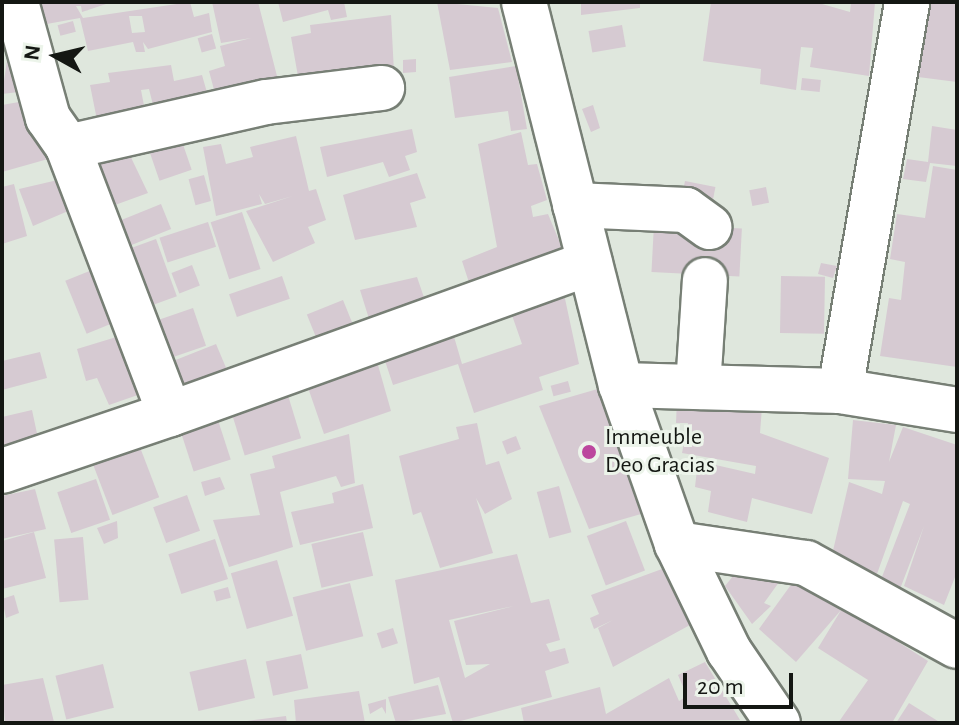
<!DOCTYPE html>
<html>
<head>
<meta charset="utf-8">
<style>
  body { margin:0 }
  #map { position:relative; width:959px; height:725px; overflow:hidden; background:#dfe7dd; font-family:"Alegreya Sans",sans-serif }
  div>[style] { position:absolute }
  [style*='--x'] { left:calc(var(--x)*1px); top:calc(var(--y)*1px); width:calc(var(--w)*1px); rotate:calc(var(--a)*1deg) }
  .building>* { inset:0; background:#d6cad2; transform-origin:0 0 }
  .roads { filter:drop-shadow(2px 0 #777f75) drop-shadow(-2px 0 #777f75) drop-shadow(0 2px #777f75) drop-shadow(0 -2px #777f75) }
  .minor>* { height:44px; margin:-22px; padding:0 22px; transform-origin:22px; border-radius:22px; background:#fff }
  .major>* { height:44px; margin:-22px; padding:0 22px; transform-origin:22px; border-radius:22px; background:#fff }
  .dots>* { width:22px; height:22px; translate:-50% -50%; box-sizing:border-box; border:4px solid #ecf4ea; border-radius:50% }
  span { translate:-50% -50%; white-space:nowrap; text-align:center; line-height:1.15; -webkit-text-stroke:6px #ecf4ea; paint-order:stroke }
  .poi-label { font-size:24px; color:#141713 }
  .left { translate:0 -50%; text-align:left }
  .frame { position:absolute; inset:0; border:4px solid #141713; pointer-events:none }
  .north { position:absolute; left:16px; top:16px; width:80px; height:80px; -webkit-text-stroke:6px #ecf4ea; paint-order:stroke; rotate:278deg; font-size:22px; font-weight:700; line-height:32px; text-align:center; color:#141713 }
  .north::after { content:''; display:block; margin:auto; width:28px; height:36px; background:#141713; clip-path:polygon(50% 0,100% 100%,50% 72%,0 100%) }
  .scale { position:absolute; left:683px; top:673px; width:110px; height:36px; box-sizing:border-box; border:4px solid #141713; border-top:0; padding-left:10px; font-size:24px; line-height:28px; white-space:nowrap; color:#141713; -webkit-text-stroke:6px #ecf4ea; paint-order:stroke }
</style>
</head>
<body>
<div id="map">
  <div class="building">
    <i style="clip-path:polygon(evenodd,26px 2px,112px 2px,82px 12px,81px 6px,76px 6px,83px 18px,190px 2px,194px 17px,209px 13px,212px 32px,148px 49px,143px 42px,145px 52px,136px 52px,133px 42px,88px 51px,80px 18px,30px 27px,26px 2px,129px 16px,142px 16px,145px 32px,132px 33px,129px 16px)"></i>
    <i style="clip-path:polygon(212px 2px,258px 2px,278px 80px,217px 101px,209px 71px,225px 66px,220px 46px,251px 38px,221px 43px)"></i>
    <i style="clip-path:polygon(278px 2px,344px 2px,347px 17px,331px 20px,328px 10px,283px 22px)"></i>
    <i style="clip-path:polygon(437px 2px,498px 8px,512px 62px,450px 70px)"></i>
    <i style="clip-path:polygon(581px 2px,640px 2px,640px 8px,581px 15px)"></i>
    <i style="clip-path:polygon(711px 2px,815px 2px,850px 12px,851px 2px,875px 2px,869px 76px,810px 67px,813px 48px,801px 47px,796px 90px,760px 84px,761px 69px,703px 61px)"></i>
    <i style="clip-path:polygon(928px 2px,957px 2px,957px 82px,918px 77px)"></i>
    <i style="clip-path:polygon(391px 15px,394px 72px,299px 82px,291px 37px,311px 33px,310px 25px)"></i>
    <i style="left:73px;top:21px;width:11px;height:16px;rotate:75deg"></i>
    <i style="left:622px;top:25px;width:22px;height:34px;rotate:80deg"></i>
    <i style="left:212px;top:34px;width:15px;height:15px;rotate:74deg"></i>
    <i style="clip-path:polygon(8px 54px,27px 91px,2px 94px)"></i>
    <i style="clip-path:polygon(416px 59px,416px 72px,403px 73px,403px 60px)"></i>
    <i style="clip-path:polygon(171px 65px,174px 81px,202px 75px,210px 103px,156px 117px,149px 89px,141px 90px,147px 121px,99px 130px,90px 85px,110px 82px,108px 73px)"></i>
    <i style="clip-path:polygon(516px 66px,527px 129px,511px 131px,508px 111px,455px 118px,449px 77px)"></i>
    <i style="left:802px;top:78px;width:19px;height:12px;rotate:6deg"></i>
    <i style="clip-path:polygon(36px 99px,48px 159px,2px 172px,2px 105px)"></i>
    <i style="clip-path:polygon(593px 105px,600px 128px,591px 132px,582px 109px)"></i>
    <i style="clip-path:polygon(932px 126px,957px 130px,957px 166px,930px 163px,926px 182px,903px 179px,907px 159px,928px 162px)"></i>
    <i style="clip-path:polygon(412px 129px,417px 152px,405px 156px,410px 170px,389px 177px,383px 162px,327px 177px,320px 147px)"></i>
    <i style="left:178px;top:130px;width:42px;height:34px;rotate:71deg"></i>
    <i style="clip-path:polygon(521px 132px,528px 165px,537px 164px,547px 200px,531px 206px,533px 217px,548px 214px,563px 250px,474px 298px,462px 261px,497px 247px,478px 144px)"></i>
    <i style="clip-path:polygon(296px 136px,309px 191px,316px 189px,326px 220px,308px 227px,315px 243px,273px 262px,246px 211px,293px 196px,265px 204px,259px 194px,262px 204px,216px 216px,203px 147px,221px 144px,226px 164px,253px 157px,250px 147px)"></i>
    <i style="clip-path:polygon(126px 147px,148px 193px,104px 209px,82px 164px)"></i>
    <i style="clip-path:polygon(933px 166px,957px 170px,957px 367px,880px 356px,889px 298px,901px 300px,905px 262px,890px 259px,897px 214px,925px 218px)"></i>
    <i style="clip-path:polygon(417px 173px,426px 198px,410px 203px,417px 227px,355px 240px,343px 195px)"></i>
    <i style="left:204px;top:175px;width:27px;height:16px;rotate:75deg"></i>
    <i style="clip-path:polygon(75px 176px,87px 203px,33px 226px,19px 189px)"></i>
    <i style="left:685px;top:181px;width:31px;height:12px;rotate:11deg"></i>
    <i style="clip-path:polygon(14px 184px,27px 236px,2px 244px,2px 187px)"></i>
    <i style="left:766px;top:187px;width:16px;height:17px;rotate:79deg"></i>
    <i style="left:161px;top:204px;width:27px;height:48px;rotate:68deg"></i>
    <i style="left:242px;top:212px;width:60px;height:33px;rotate:72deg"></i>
    <i style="left:208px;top:222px;width:26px;height:51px;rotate:72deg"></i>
    <i style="left:654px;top:224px;width:88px;height:48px;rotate:3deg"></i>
    <i style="left:156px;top:239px;width:61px;height:33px;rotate:70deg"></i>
    <i style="clip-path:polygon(821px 263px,837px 266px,833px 278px,818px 274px)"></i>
    <i style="left:107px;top:264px;width:57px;height:45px;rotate:68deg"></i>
    <i style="left:192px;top:265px;width:22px;height:22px;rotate:69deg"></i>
    <i style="left:282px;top:276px;width:24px;height:56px;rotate:71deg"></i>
    <i style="left:781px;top:276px;width:44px;height:57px;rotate:1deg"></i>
    <i style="clip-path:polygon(417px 277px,431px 318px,375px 338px,360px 290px)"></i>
    <i style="clip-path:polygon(561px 280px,579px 364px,539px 377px,543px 390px,474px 413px,458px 364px,393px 385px,381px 349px,450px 323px,462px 364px,522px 344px,506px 298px)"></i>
    <i style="left:343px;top:300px;width:48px;height:39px;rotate:68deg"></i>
    <i style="left:193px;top:308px;width:40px;height:43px;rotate:71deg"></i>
    <i style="clip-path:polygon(123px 335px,155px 389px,109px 405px,97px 378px,86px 381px,77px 349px)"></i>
    <i style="clip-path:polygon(216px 344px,235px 389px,191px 406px,163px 365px)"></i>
    <i style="clip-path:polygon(40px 352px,47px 378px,2px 390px,2px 361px)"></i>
    <i style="clip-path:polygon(376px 358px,391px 411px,324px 434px,304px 376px)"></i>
    <i style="left:283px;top:379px;width:62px;height:59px;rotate:73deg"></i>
    <i style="left:568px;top:381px;width:11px;height:18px;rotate:75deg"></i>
    <i style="clip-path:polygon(601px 388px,641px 514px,589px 529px,539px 406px)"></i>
    <i style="clip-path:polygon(677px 399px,762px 407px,760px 433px,829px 458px,812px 514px,752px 498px,747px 522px,708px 512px,711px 491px,695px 487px,698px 461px,755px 474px,756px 466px,682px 453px,688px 423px,676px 423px)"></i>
    <i style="clip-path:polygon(32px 410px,42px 457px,2px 464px,2px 417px)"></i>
    <i style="left:215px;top:411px;width:51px;height:39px;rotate:72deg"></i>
    <i style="clip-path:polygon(853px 420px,896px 425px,889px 462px,903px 427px,957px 445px,957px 572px,944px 605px,904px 586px,924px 526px,900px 589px,880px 582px,910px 504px,903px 501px,877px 574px,832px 555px,849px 482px,882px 494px,885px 481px,848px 479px)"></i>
    <i style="clip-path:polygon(477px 423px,486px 465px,499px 461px,512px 499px,485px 514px,476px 498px,493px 553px,440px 568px,421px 512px,413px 515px,399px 456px,459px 439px,456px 427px)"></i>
    <i style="left:133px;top:429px;width:73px;height:50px;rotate:69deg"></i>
    <i style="clip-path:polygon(349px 434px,355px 483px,341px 487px,336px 476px,280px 492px,293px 547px,229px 567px,213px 520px,260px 515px,250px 474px,275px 468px,272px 456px)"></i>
    <i style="left:516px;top:436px;width:14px;height:15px;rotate:69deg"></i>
    <i style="clip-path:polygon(220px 477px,225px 489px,205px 496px,201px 482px)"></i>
    <i style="left:96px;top:479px;width:43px;height:41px;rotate:71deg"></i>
    <i style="clip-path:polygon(363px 484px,373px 528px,300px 545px,291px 512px,334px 503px,332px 493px)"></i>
    <i style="left:559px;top:486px;width:48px;height:23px;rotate:75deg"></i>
    <i style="clip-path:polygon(35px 489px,46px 529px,2px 539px,2px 496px)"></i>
    <i style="left:187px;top:495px;width:38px;height:36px;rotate:70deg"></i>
    <i style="clip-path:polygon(117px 521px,118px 538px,104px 544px,97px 528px)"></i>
    <i style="left:626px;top:521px;width:53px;height:42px;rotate:69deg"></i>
    <i style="clip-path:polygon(34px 532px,46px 578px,2px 589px,2px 541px)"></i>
    <i style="left:363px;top:532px;width:45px;height:53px;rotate:77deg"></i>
    <i style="left:83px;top:537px;width:63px;height:29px;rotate:85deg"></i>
    <i style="left:215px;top:539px;width:42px;height:49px;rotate:72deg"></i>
    <i style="clip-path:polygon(evenodd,517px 554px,531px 603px,549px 599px,560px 640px,546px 644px,550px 652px,565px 648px,569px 663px,545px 671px,552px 697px,453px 723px,439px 677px,414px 684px,395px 580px,517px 554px,514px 606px,454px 621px,466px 665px,490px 664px,465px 678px,449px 620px,514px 606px)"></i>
    <i style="left:277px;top:560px;width:58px;height:48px;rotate:74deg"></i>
    <i style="clip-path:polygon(746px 560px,782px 578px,764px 603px,771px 606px,752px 624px,725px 586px)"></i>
    <i style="clip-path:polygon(662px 569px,690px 625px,613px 667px,598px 628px,613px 620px,594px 629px,590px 618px,599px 614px,591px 595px)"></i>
    <i style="clip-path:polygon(793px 582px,842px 609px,796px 662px,759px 629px)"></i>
    <i style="left:350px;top:583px;width:55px;height:59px;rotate:76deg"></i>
    <i style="left:228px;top:587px;width:11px;height:15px;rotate:75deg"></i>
    <i style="clip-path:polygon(14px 595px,19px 613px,6px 618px,2px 599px)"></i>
    <i style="clip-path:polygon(843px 607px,928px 661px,892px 723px,838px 723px,868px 680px,818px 648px)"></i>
    <i style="left:393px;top:628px;width:16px;height:17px;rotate:72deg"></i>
    <i style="left:301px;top:654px;width:35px;height:36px;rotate:78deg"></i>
    <i style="left:246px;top:659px;width:40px;height:58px;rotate:77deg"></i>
    <i style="clip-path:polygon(705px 662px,740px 720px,524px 723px,521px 708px,600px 687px,606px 714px,669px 678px,679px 701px,687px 696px,678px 675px)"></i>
    <i style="left:103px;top:664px;width:45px;height:49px;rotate:76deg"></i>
    <i style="clip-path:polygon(43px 678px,54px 722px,5px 723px,2px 685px)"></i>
    <i style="clip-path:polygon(438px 685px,446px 714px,396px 723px,388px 697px)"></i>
    <i style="clip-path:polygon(359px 691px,365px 723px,296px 723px,294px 700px)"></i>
    <i style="clip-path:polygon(386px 699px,386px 714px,382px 707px,370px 714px,368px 704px)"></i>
    <i style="clip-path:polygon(909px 703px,941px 723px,896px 723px)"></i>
    <i style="clip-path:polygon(286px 716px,287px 723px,247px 723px,247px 721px)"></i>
  </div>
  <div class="roads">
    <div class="minor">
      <i style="--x:16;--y:2;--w:120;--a:74.6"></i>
      <i style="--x:48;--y:118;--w:35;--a:55"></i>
      <i style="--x:68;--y:147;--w:203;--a:-12.8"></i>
      <i style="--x:266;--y:102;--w:117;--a:-6.9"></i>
      <i style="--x:575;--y:205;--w:111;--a:2.6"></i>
      <i style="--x:686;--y:210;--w:29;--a:36"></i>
      <i style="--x:621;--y:385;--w:219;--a:1.6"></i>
      <i style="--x:840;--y:391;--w:119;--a:9.2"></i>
      <i style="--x:698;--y:387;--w:107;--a:-86.3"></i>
      <i style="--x:840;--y:391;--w:395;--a:-80.2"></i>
      <i style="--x:170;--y:414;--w:446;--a:-19.8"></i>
      <i style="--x:2;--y:471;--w:177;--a:-18.7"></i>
      <i style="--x:170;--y:414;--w:286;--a:-110.9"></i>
      <i style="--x:677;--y:544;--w:130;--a:8.4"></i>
      <i style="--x:806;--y:563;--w:172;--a:28.8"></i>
    </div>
    <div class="major">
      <i style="--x:524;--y:2;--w:395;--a:75.8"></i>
      <i style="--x:621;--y:385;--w:169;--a:70.6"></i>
      <i style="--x:677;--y:544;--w:119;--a:64.1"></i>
      <i style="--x:729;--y:651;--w:87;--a:55.8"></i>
    </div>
  </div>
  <div class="dots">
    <i style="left:589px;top:452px;background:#bc479e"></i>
  </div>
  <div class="poi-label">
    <span class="left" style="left:605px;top:452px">Immeuble<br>Deo Gracias</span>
  </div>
  <div class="frame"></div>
  <div class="north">N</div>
  <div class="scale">20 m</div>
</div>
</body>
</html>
